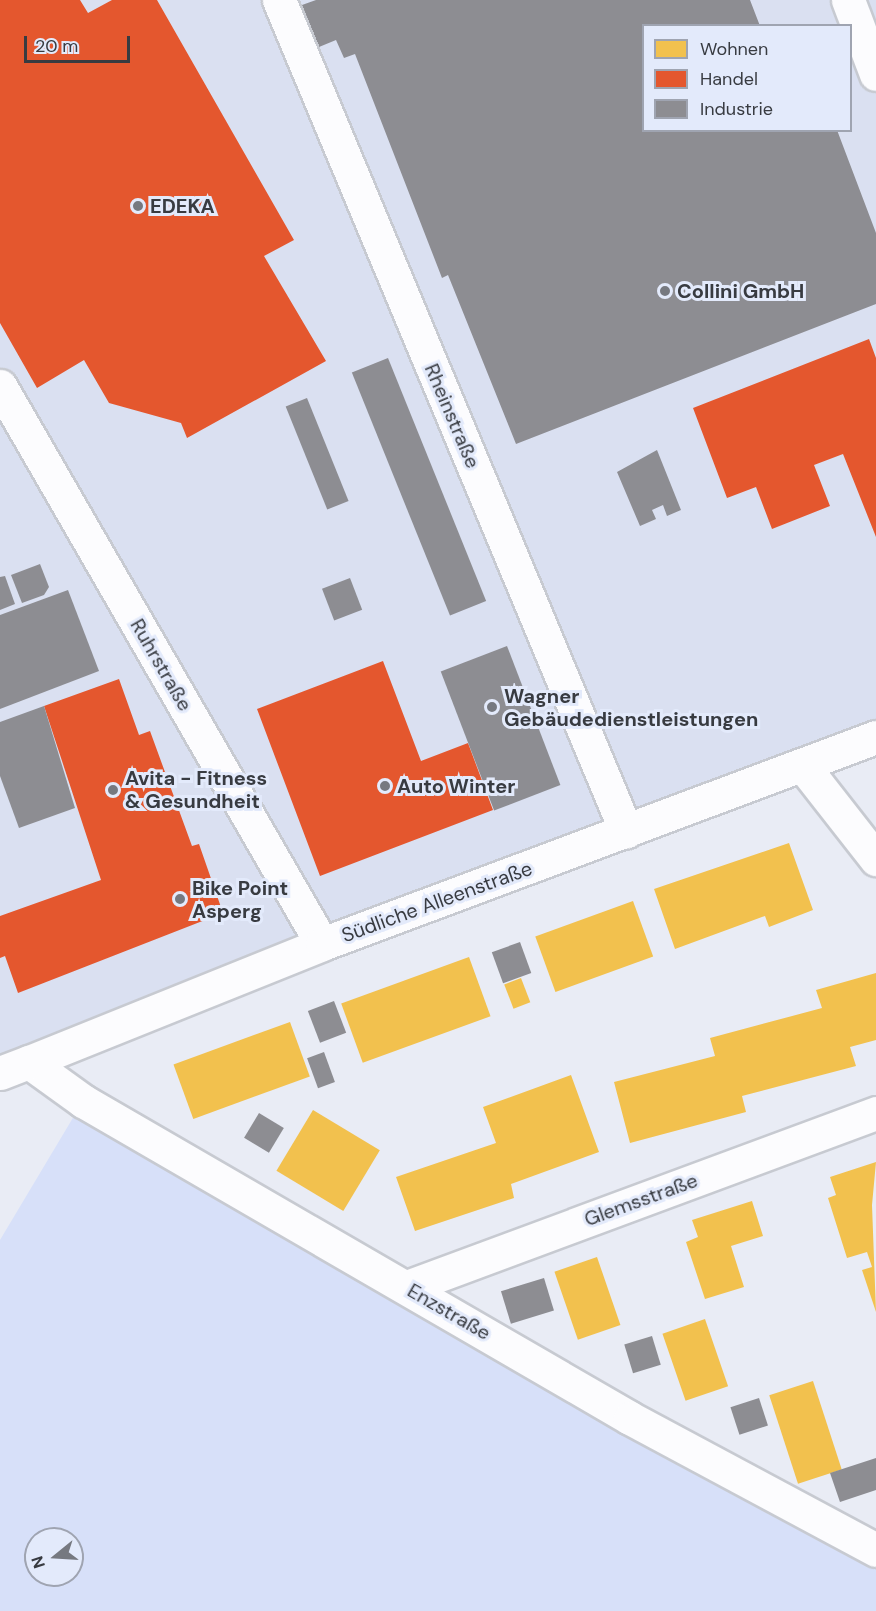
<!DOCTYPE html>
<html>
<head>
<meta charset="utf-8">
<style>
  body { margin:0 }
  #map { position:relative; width:876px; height:1611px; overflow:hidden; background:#e9ecf5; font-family:"DM Sans",sans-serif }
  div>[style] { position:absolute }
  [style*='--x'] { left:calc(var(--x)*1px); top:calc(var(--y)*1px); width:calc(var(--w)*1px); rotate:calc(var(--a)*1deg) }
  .built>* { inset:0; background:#dae0f1 }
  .green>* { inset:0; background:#d7e0f9 }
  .homes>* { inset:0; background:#f2c14e; transform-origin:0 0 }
  .shops>* { inset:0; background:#e4572e }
  .industry>* { inset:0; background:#8d8d92; transform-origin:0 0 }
  .roads { filter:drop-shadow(2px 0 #c7cad1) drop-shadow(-2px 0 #c7cad1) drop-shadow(0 2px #c7cad1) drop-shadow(0 -2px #c7cad1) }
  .street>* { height:33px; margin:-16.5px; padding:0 16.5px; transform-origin:16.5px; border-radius:16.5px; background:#fcfcfe }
  .secondary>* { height:33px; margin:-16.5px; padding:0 16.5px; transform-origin:16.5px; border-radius:16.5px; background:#fcfcfe }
  .dots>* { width:16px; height:16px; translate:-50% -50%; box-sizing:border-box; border:3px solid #e3eafb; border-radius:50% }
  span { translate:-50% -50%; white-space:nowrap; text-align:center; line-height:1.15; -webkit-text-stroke:6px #e3eafb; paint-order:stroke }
  .poi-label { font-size:20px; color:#383b41; font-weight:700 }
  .left { translate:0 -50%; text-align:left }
  .street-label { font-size:20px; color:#383b41 }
  .legend { position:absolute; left:642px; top:24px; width:210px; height:108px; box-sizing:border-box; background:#e3eafb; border:2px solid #9fa4b1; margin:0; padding:8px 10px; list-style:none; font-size:18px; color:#383b41 }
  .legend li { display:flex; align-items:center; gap:12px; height:30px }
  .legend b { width:30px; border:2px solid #9fa4b1 }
  .north { position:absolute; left:24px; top:1527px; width:60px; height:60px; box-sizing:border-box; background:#e3eafb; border:2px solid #9fa4b1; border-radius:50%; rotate:252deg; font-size:16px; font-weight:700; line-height:24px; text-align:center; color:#383b41 }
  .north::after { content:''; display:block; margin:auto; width:21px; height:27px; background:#767980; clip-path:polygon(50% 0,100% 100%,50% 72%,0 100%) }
  .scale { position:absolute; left:24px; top:36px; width:106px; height:27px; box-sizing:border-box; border:3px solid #383b41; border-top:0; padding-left:8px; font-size:18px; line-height:21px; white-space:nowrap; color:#383b41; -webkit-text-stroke:4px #e3eafb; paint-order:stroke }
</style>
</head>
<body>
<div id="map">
  <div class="built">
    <i style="clip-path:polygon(evenodd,0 0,876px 0,876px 737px,0 1073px,0 0,644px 26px,850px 26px,850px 130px,644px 130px,644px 26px)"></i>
  </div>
  <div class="green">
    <i style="clip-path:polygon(evenodd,83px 1101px,876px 1550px,876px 1611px,0 1611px,0 1240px,83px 1101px,36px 1539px,72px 1539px,72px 1575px,36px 1575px,36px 1539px)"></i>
  </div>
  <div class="homes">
    <i style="clip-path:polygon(789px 843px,813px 910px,769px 927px,765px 916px,675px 949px,654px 889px)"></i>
    <i style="left:633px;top:901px;width:59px;height:104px;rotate:70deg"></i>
    <i style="left:469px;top:957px;width:63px;height:136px;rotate:70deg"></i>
    <i style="clip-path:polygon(876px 973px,876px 1040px,850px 1047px,856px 1066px,742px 1096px,746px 1112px,630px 1143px,614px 1082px,715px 1056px,710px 1038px,822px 1008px,816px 990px)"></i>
    <i style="left:521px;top:978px;width:26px;height:18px;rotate:69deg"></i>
    <i style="left:290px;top:1022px;width:58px;height:124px;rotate:70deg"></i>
    <i style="clip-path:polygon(571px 1075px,599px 1152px,511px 1184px,514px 1198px,415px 1231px,396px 1177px,496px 1143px,483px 1107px)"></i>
    <i style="left:313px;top:1110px;width:78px;height:71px;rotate:31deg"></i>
    <i style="clip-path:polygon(876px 1162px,872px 1205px,876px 1312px,862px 1270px,872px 1267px,867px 1252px,847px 1258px,828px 1198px,836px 1195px,830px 1177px)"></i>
    <i style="clip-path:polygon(752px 1201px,763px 1236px,731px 1246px,744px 1287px,705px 1299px,686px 1242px,698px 1237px,692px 1220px)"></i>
    <i style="left:597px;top:1257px;width:72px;height:45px;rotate:71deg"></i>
    <i style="left:705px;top:1319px;width:71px;height:45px;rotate:71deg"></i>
    <i style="left:813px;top:1381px;width:93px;height:46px;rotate:72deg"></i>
  </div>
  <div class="shops">
    <i style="clip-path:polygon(0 0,80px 0,88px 13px,112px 0,157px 0,294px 240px,264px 256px,326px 361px,187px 438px,181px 423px,109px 403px,84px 360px,37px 388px,0 323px)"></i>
    <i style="clip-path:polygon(869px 339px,876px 358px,876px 537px,843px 454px,814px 465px,830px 506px,772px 529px,756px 487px,727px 498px,693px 408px)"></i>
    <i style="clip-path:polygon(383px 661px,421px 761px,468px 743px,493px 810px,320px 876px,257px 709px)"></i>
    <i style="clip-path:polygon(119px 679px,139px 735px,150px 731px,192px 846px,199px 844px,223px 913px,18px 993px,5px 956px,0 958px,0 916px,101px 880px,44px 706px)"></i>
  </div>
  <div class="industry">
    <i style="clip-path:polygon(316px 0,750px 0,760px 26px,644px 26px,644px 130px,837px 130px,876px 233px,876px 304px,516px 444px,448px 275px,442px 278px,355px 54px,344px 58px,336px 40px,319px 47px,302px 5px)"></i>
    <i style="left:388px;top:358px;width:262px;height:39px;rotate:68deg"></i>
    <i style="left:307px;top:398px;width:111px;height:23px;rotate:68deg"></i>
    <i style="clip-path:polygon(657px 450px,681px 510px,667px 516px,663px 505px,652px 510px,656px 519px,640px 526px,617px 472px)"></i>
    <i style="clip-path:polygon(40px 564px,49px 587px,44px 595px,22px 603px,11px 575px)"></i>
    <i style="clip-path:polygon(5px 576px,15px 604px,0 610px,0 577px)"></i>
    <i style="left:350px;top:578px;width:34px;height:30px;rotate:69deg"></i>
    <i style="clip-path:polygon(68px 590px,99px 671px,0 709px,0 615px)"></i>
    <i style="left:507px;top:646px;width:149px;height:71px;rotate:69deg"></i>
    <i style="clip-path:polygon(44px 706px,75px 808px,19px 828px,0 776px,0 722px)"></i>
    <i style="left:520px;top:942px;width:33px;height:30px;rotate:70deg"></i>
    <i style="left:334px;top:1001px;width:34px;height:28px;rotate:69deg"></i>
    <i style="left:324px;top:1052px;width:32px;height:18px;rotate:70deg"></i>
    <i style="left:259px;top:1113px;width:29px;height:29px;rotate:31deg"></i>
    <i style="left:544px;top:1278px;width:34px;height:45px;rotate:73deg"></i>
    <i style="left:652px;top:1336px;width:30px;height:29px;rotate:73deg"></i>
    <i style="left:759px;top:1398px;width:29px;height:30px;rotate:72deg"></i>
    <i style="clip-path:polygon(876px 1458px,876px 1490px,840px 1502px,830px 1473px)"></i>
  </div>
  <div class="roads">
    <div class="street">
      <i style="--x:279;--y:0;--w:901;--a:67.34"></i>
      <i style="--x:848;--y:0;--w:79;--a:69.3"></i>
      <i style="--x:0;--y:386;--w:644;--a:60.01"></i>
      <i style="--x:804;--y:767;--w:117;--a:52"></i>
      <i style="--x:29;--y:1062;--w:67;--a:35.8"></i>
      <i style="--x:83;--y:1101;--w:632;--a:30.09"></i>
      <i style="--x:630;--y:1418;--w:279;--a:28.2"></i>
      <i style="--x:29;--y:1062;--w:316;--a:-21.9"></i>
      <i style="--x:322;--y:944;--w:591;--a:-20.49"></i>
      <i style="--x:407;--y:1287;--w:500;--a:-20.35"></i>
    </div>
    <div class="secondary">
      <i style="--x:0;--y:1073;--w:31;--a:-21"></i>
    </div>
  </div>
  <div class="dots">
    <i style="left:138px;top:206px;background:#767980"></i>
    <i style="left:665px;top:291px;background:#767980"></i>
    <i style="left:492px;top:707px;background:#767980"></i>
    <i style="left:385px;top:786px;background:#767980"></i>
    <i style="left:113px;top:790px;background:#767980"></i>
    <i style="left:180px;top:899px;background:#767980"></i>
  </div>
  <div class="poi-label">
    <span class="left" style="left:150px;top:206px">EDEKA</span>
    <span class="left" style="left:677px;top:291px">Collini GmbH</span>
    <span class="left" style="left:504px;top:708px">Wagner<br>Gebäudedienstleistungen</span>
    <span class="left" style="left:125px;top:790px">Avita - Fitness<br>&amp; Gesundheit</span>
    <span class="left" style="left:397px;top:786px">Auto Winter</span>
    <span class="left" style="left:192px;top:900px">Bike Point<br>Asperg</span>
  </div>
  <div class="street-label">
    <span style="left:452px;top:416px;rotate:67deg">Rheinstraße</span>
    <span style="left:161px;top:665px;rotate:60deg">Ruhrstraße</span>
    <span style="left:437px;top:902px;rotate:-20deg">Südliche Alleenstraße</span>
    <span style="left:641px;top:1200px;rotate:-20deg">Glemsstraße</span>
    <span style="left:449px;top:1312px;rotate:30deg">Enzstraße</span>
  </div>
  <ul class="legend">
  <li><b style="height:16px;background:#f2c14e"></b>Wohnen</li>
  <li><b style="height:16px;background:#e4572e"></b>Handel</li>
  <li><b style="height:16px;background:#8d8d92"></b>Industrie</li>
  </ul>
  <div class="north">N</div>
  <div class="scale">20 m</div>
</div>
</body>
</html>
